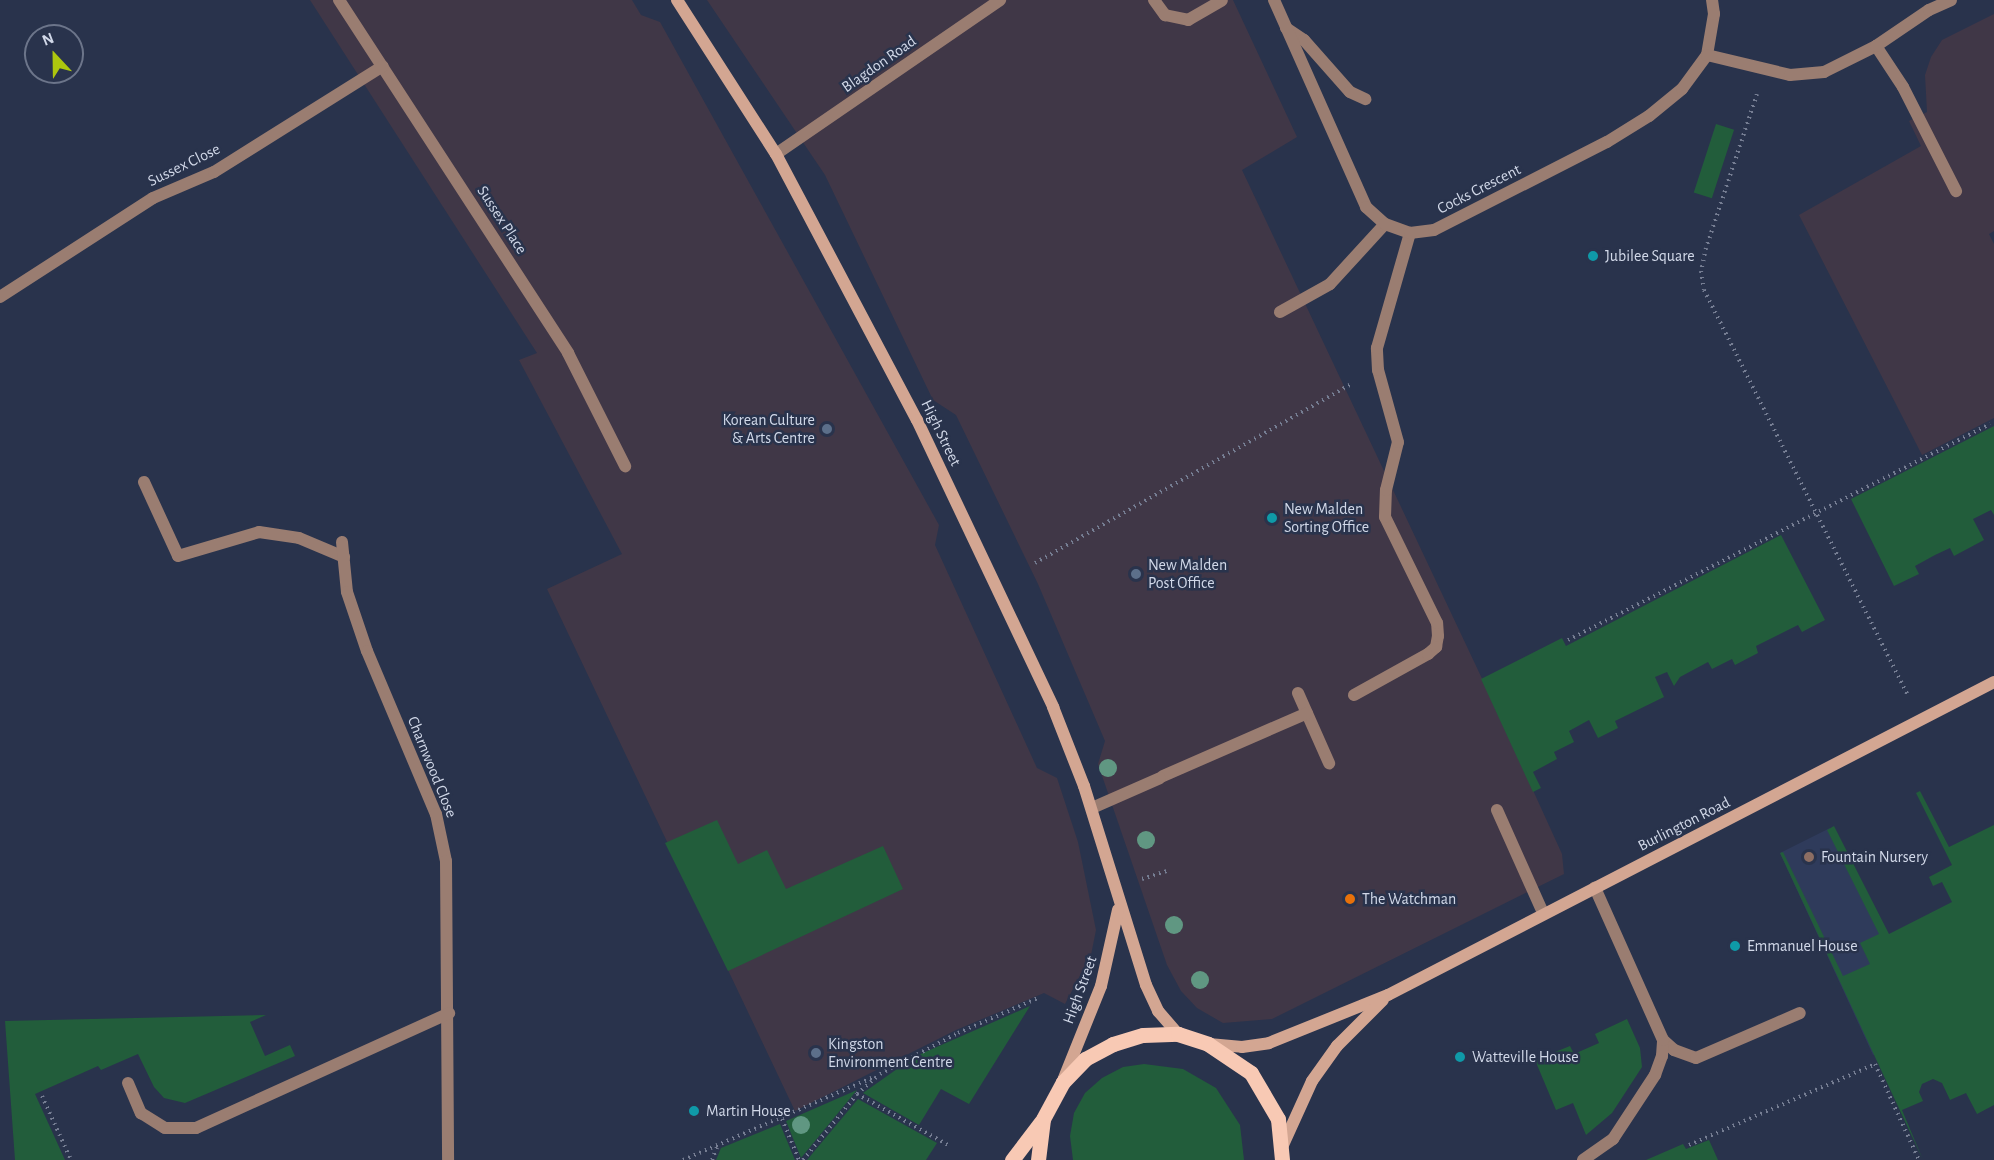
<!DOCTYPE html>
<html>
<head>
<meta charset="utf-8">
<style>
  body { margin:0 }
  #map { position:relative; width:1994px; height:1160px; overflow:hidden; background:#29334c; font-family:"Alegreya Sans",sans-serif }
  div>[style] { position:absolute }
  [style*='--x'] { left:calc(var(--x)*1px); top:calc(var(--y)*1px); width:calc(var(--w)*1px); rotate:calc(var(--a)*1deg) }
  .commercial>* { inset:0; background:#403747 }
  .built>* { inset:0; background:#2f3b5b }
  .green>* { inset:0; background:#225d3b; transform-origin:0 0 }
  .path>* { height:4px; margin-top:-2px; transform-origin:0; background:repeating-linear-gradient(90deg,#767e93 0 1.5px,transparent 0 6px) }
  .service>* { height:12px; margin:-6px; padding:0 6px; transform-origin:6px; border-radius:6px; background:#9a7d71 }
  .minor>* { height:12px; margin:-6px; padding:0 6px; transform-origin:6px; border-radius:6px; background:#9a7d71 }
  .secondary>* { height:12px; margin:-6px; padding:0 6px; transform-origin:6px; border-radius:6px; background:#d3a692 }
  .primary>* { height:15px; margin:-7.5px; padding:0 7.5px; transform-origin:7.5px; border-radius:7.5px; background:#f8c9b4 }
  .trees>* { width:18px; height:18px; margin:-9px; border-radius:50%; background:#609782 }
  .dots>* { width:16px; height:16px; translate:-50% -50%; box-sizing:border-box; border:3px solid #29334c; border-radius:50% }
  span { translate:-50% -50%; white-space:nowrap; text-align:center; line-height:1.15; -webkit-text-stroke:5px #29334c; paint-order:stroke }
  .street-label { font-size:16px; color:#d1d8e8 }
  .poi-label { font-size:16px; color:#d1d8e8 }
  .left { translate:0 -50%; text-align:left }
  .right { translate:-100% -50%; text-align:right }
  .north { position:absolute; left:24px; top:24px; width:60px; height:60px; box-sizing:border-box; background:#29334c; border:2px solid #6c758a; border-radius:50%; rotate:338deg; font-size:16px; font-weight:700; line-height:24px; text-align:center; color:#d1d8e8 }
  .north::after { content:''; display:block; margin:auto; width:21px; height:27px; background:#adc60e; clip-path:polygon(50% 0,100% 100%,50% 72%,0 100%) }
</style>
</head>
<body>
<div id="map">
  <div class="commercial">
    <i style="clip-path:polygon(310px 0,632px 0,641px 15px,660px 22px,939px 525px,935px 545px,1037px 768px,1057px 778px,1078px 842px,1096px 930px,1091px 955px,1065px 1004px,1044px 993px,956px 1030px,795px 1111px,547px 589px,622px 554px,519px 360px,537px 353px)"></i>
    <i style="clip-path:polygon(707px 0,1233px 0,1297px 137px,1242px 170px,1486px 687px,1562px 854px,1564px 874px,1272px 1019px,1223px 1023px,1197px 1008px,1181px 991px,1167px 965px,1098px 764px,1105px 741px,1038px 584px,956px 415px,933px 400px,825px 175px)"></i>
    <i style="clip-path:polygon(1994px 14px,1994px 231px,1989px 234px,1994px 244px,1994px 418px,1922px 455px,1799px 215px,1921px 146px,1909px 121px,1927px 112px,1925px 75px,1931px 57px,1942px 40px)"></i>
  </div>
  <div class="built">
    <i style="clip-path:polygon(1830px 828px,1933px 1026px,1873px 1055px,1780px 853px)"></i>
  </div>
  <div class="green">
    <i style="left:1716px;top:124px;width:19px;height:72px;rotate:18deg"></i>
    <i style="clip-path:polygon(1994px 426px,1994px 515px,1991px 510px,1973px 519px,1984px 540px,1954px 556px,1950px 548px,1935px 555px,1915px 566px,1919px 574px,1894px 586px,1851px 499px)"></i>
    <i style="clip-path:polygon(1781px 535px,1825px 620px,1802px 632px,1798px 625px,1756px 646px,1758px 653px,1735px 665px,1732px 659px,1712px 669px,1708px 662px,1680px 677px,1674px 686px,1667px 672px,1655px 677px,1664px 697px,1615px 721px,1618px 728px,1598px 738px,1589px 720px,1569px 731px,1574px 742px,1554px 752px,1557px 759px,1533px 772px,1541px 788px,1533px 792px,1481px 679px,1562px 638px,1566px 646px)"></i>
    <i style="clip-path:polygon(1920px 791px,1949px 847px,1994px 825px,1994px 1105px,1977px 1114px,1966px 1093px,1950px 1100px,1942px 1083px,1933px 1079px,1922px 1084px,1919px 1092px,1923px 1101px,1902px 1110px,1923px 1160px,1780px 853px,1783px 852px,1843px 976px,1870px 964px,1860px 943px,1879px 934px,1827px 830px,1834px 826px,1889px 934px,1952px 902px,1942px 882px,1933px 886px,1929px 877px,1952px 865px,1916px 793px)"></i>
    <i style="clip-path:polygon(717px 820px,738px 864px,767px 850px,786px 889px,883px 846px,903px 889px,728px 971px,665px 843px)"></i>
    <i style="clip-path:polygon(1030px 1006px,969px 1104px,941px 1089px,919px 1125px,863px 1093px,914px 1057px)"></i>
    <i style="clip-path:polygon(266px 1015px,250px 1022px,265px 1056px,290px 1045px,295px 1056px,185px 1103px,164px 1098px,154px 1087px,138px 1054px,101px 1070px,98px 1066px,35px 1094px,65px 1160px,15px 1160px,5px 1021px)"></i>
    <i style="clip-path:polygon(1627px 1019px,1640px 1048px,1642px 1067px,1612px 1113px,1586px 1135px,1573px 1103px,1556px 1110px,1535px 1060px,1570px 1046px,1574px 1054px,1599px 1043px,1595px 1034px)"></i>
    <i style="clip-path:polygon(1144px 1064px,1183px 1069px,1216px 1088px,1240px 1125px,1244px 1160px,1073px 1160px,1070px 1136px,1074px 1113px,1085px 1093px,1102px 1078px,1123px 1067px)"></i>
    <i style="clip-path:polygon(857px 1090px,801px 1158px,786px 1121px)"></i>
    <i style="clip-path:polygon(858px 1099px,937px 1143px,926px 1160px,807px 1160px)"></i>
    <i style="clip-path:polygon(780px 1124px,795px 1160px,716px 1160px,721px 1148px)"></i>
    <i style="clip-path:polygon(1709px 1140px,1718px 1160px,1646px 1160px,1683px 1144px,1686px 1149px)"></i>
  </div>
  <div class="path">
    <i style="--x:1757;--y:94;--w:162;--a:108.3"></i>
    <i style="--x:1706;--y:248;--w:24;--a:102"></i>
    <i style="--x:1701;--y:271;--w:19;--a:81"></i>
    <i style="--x:1704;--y:290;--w:453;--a:63.3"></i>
    <i style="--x:1035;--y:563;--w:365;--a:-29.5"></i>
    <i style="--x:1568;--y:640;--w:474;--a:-27.1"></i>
    <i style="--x:1142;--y:879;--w:29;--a:-18"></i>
    <i style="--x:857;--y:1094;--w:107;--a:29.2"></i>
    <i style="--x:42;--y:1096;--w:70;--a:65.6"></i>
    <i style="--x:782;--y:1119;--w:44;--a:67.5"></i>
    <i style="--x:1689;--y:1145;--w:203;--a:-23.5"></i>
    <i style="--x:1875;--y:1064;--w:106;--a:65.4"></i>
    <i style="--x:683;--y:1160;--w:206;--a:-23.5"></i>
    <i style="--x:712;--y:1160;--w:14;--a:-69"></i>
    <i style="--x:803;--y:1160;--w:85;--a:-50.7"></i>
    <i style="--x:857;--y:1094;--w:30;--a:-41"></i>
    <i style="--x:880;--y:1074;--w:88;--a:-27.7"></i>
    <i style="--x:958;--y:1033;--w:87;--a:-23.6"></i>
  </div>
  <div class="service">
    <i style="--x:1154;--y:0;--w:19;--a:54"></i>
    <i style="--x:1165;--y:15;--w:24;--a:12"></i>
    <i style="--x:1188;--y:20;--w:39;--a:-30"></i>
    <i style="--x:1286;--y:28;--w:22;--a:34"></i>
    <i style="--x:1304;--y:40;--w:69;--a:48.5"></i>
    <i style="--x:1350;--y:92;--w:17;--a:25"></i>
    <i style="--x:1876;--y:46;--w:49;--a:56.6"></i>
    <i style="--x:1903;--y:87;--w:117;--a:63"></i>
    <i style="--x:1280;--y:312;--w:57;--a:-29.2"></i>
    <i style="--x:1330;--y:284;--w:81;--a:-47.5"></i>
    <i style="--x:144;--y:482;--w:81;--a:65.3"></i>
    <i style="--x:178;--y:556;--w:84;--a:-16.5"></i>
    <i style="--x:259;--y:532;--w:40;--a:8.5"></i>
    <i style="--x:299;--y:538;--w:49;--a:22.9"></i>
    <i style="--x:1298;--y:693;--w:77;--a:66.1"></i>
    <i style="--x:1354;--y:695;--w:85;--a:-29"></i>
    <i style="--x:1428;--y:654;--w:11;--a:-41"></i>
    <i style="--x:1436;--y:647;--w:11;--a:-80"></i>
    <i style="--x:1438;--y:636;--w:13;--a:-94"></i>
    <i style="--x:1437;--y:623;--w:118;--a:-116.1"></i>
    <i style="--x:1385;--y:517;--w:27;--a:-88"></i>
    <i style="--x:1386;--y:490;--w:49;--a:-76"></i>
    <i style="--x:1398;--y:442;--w:75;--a:-105.5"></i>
    <i style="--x:1378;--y:370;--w:22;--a:-93"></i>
    <i style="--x:1377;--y:348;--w:120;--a:-74"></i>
    <i style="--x:1163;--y:776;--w:157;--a:-23.6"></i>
    <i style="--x:1092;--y:808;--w:74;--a:-23.8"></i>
    <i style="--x:1497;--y:810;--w:113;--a:65.9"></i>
    <i style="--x:1663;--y:1040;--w:15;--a:42"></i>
    <i style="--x:1674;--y:1050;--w:23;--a:20"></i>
    <i style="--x:1696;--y:1058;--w:113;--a:-23.4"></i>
    <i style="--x:1583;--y:1160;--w:37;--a:-35"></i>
    <i style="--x:1613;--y:1139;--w:77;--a:-56.7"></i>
    <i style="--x:1655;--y:1075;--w:20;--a:-70"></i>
    <i style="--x:1662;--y:1056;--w:16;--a:-86"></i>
    <i style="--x:1663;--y:1040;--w:167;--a:-114.1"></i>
  </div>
  <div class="minor">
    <i style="--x:339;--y:0;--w:421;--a:57"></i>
    <i style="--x:568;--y:353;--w:127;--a:63.2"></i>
    <i style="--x:1274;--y:0;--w:227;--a:66"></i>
    <i style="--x:1366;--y:207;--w:25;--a:42"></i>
    <i style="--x:1385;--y:224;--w:27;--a:20"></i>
    <i style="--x:1410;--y:233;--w:24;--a:-7"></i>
    <i style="--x:1434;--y:230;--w:194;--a:-27"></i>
    <i style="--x:1607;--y:142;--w:49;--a:-31.8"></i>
    <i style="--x:1649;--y:116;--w:43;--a:-39.3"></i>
    <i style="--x:1682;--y:89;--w:42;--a:-53.7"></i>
    <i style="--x:1707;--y:55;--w:42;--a:-80.3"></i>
    <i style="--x:1714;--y:14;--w:14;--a:-98"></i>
    <i style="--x:1707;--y:55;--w:85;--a:13.5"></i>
    <i style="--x:1790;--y:75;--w:34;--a:-5"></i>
    <i style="--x:1824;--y:72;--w:58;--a:-26.6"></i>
    <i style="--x:1876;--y:46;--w:64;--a:-34.2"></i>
    <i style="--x:1929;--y:10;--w:24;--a:-24"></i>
    <i style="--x:776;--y:154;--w:272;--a:-34.5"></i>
    <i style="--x:0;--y:297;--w:182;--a:-32.9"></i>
    <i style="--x:153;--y:198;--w:66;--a:-23.1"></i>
    <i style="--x:214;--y:172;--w:199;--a:-32.1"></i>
    <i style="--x:342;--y:542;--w:50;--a:84.3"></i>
    <i style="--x:347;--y:592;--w:62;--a:71.3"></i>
    <i style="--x:367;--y:651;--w:177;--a:67.1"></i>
    <i style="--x:436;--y:814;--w:48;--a:78"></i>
    <i style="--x:446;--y:861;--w:299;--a:89.6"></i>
    <i style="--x:128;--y:1083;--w:33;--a:67"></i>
    <i style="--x:141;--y:1113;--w:28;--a:32"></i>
    <i style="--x:165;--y:1128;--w:31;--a:0"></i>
    <i style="--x:196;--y:1128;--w:278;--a:-24.4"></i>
  </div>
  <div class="secondary">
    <i style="--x:677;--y:0;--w:183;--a:57.3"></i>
    <i style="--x:776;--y:154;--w:301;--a:62.1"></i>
    <i style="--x:917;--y:420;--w:318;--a:64.6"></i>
    <i style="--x:1053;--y:707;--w:85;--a:68.6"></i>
    <i style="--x:1084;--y:786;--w:208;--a:72.7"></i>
    <i style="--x:1146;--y:985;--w:29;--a:65"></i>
    <i style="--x:1158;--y:1011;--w:30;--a:49"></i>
    <i style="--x:1209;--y:1044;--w:33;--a:5"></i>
    <i style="--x:1242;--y:1047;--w:27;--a:-8"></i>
    <i style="--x:1269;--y:1043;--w:128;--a:-22"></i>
    <i style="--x:1388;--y:995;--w:682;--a:-27.32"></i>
    <i style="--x:1064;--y:1078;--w:99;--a:-68.1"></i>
    <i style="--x:1101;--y:986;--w:78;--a:-77.4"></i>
    <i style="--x:1283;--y:1145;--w:70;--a:-65.6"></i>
    <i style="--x:1312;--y:1081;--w:43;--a:-54.5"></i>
    <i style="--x:1337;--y:1046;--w:65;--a:-45"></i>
  </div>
  <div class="primary">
    <i style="--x:1012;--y:1160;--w:48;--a:-52.7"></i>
    <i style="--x:1038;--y:1160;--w:41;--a:-83"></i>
    <i style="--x:1043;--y:1119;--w:42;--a:-61.6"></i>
    <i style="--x:1063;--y:1082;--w:32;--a:-46"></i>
    <i style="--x:1085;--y:1059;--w:32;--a:-28"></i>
    <i style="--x:1113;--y:1044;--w:31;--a:-17"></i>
    <i style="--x:1143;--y:1035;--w:35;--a:-2"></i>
    <i style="--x:1178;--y:1034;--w:32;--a:18"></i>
    <i style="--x:1208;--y:1044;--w:52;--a:34"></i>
    <i style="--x:1251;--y:1073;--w:53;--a:59.6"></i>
    <i style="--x:1278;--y:1119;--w:41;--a:84.4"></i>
  </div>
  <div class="trees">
    <i style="left:1108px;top:768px"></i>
    <i style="left:1146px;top:840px"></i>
    <i style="left:1174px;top:925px"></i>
    <i style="left:1200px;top:980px"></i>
    <i style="left:801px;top:1125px"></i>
  </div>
  <div class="dots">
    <i style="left:1593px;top:256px;background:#0f9aa8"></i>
    <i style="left:827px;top:429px;background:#5c6f8a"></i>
    <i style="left:1272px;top:518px;background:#0f9aa8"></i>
    <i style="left:1136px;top:574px;background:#5c6f8a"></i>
    <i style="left:1809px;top:857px;background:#8d6e63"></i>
    <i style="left:1350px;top:899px;background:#e8710a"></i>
    <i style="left:1735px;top:946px;background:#0f9aa8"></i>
    <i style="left:816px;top:1053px;background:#5c6f8a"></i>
    <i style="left:1460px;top:1057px;background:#0f9aa8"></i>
    <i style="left:694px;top:1111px;background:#0f9aa8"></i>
  </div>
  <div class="street-label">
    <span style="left:879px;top:64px;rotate:-35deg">Blagdon Road</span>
    <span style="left:184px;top:165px;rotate:-26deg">Sussex Close</span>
    <span style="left:1479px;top:189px;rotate:-27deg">Cocks Crescent</span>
    <span style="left:502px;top:220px;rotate:57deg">Sussex Place</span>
    <span style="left:941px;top:433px;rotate:64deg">High Street</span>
    <span style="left:432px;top:767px;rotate:68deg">Charnwood Close</span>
    <span style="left:1684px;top:824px;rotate:-27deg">Burlington Road</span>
    <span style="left:1080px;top:990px;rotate:-70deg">High Street</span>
  </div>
  <div class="poi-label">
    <span class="left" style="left:1605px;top:256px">Jubilee Square</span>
    <span class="right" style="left:815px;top:429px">Korean Culture<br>&amp; Arts Centre</span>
    <span class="left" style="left:1284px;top:518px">New Malden<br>Sorting Office</span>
    <span class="left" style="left:1148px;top:574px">New Malden<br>Post Office</span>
    <span class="left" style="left:1821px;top:857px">Fountain Nursery</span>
    <span class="left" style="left:1362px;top:899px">The Watchman</span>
    <span class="left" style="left:1747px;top:946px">Emmanuel House</span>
    <span class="left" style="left:828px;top:1053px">Kingston<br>Environment Centre</span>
    <span class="left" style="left:1472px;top:1057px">Watteville House</span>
    <span class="left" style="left:706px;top:1111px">Martin House</span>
  </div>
  <div class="north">N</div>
</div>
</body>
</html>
